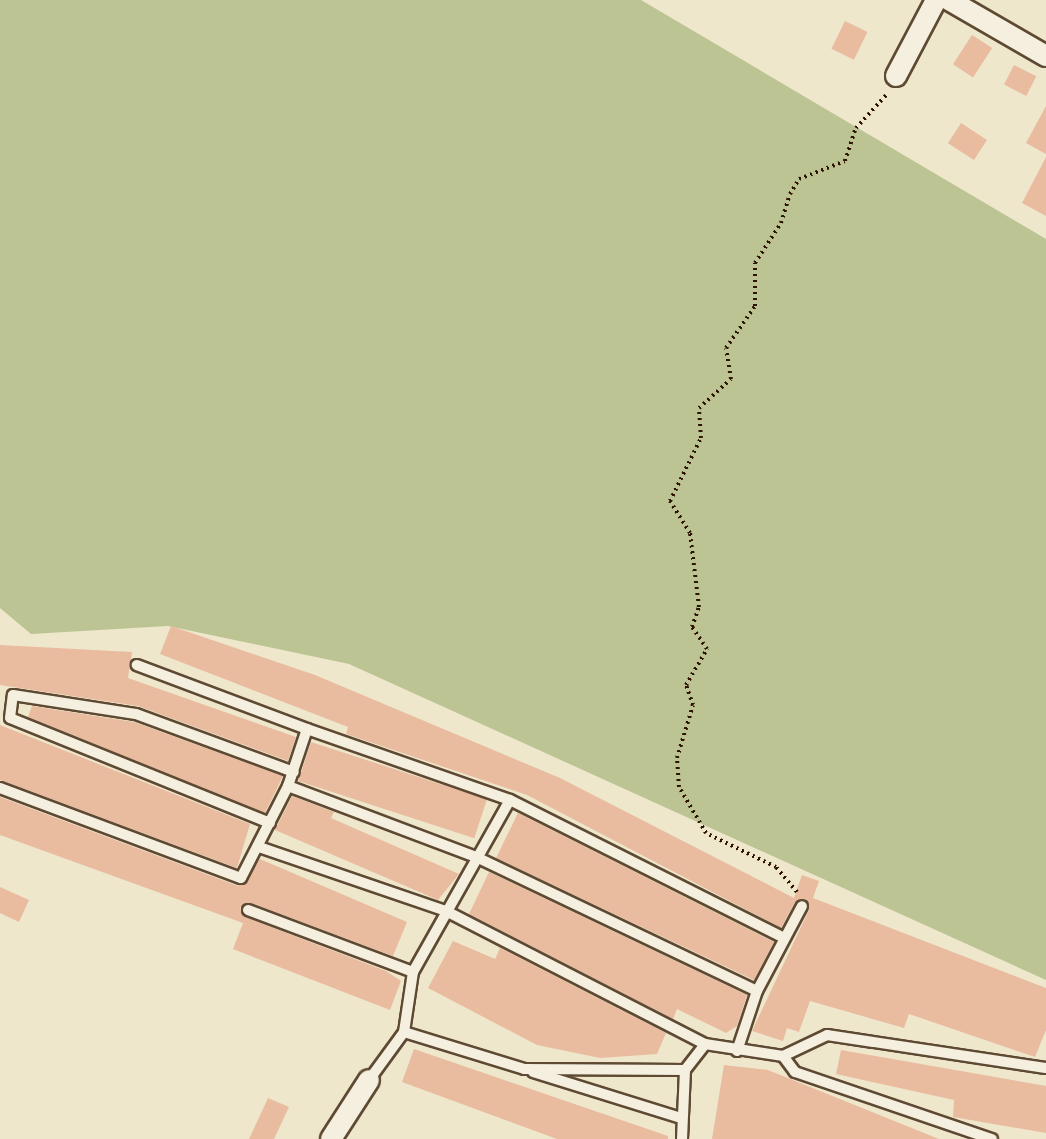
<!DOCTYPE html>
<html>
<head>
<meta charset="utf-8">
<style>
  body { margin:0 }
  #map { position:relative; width:1046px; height:1139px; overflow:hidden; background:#eee7cc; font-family:"EB Garamond",serif }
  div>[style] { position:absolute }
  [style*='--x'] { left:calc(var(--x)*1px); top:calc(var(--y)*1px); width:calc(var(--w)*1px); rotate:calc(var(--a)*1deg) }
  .green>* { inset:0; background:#bdc494 }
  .building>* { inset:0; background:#e9bca0; transform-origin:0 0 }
  .path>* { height:4px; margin-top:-2px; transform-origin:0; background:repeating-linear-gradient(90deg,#2e1400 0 2px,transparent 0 6px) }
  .roads { filter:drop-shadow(2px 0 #5e4933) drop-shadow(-2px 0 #5e4933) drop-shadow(0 2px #5e4933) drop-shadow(0 -2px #5e4933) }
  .lane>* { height:10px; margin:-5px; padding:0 5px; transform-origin:5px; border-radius:5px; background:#f4efde }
  .street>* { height:20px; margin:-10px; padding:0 10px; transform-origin:10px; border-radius:10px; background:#f4efde }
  span { translate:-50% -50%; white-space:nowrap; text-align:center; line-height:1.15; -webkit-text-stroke:6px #f4efde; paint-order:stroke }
</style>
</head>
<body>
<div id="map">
  <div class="green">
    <i style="clip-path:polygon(0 0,641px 0,1046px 239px,1046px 980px,349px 664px,168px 626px,31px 634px,0 608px)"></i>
  </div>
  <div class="building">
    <i style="left:845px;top:21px;width:25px;height:31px;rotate:26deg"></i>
    <i style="left:972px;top:35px;width:24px;height:35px;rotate:33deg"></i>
    <i style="left:1014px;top:65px;width:25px;height:22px;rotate:27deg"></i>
    <i style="clip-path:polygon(1046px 106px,1046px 154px,1026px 143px)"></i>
    <i style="left:961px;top:123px;width:31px;height:24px;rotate:33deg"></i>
    <i style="clip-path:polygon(1046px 157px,1046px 216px,1022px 203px)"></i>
    <i style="clip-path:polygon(171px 626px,315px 675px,560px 778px,794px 898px,802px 875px,819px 881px,813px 898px,1046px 988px,1046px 1030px,1035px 1057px,909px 1014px,904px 1028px,810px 1001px,799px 1032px,787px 1028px,783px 1041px,752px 1031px,809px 910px,806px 899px,795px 902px,781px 928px,527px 795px,346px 734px,348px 727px,160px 654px)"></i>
    <i style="clip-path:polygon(0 645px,132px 652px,128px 678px,296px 737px,288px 761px,138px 706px,0 685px)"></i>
    <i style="clip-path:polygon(32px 706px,134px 722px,283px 776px,265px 813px,28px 717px)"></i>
    <i style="clip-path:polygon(0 725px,250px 824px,237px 868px,0 780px)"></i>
    <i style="left:311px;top:742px;width:185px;height:41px;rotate:18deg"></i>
    <i style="clip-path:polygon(292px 796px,334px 812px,331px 818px,459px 874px,438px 900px,275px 830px)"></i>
    <i style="clip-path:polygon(0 797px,238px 886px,260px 859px,407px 922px,393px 956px,251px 903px,240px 908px,245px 917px,386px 971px,401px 981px,390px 1010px,233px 949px,243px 923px,0 835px)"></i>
    <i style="clip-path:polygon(518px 813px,774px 942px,754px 980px,496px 858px)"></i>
    <i style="clip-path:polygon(489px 872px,747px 995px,737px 1026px,726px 1033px,677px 1009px,673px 1019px,469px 914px)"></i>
    <i style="clip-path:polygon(0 887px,29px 900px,19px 922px,0 913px)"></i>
    <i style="clip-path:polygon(453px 941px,495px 959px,500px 948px,666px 1033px,657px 1054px,600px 1058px,537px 1045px,428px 988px)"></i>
    <i style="clip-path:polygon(414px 1049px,668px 1136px,668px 1139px,557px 1139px,402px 1082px)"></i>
    <i style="clip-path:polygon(841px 1050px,1046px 1086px,1046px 1133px,953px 1117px,954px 1100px,836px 1074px)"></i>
    <i style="clip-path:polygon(724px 1065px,768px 1070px,939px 1139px,712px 1139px)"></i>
    <i style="clip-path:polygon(268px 1098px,289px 1107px,274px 1139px,249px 1139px)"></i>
  </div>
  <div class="path">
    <i style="--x:797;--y:892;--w:33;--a:-130"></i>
    <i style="--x:776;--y:867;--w:78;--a:-154.1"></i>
    <i style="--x:706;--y:833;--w:53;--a:-120.4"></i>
    <i style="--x:679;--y:787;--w:29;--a:-94"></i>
    <i style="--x:677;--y:758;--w:55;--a:-73.2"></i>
    <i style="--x:693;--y:705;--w:21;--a:-109"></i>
    <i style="--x:686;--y:685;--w:42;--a:-59.7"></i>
    <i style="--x:707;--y:649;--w:27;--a:-124"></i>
    <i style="--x:692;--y:627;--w:21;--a:-71"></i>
    <i style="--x:699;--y:607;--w:75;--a:-96.9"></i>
    <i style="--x:690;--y:533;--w:38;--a:-122"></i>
    <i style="--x:670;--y:501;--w:70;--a:-63.8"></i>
    <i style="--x:701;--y:438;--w:30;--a:-94"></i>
    <i style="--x:699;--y:408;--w:43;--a:-42.2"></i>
    <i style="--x:731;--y:379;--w:31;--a:-99"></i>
    <i style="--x:726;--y:348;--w:51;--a:-55.4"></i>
    <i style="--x:755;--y:306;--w:43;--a:-90"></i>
    <i style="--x:755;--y:263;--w:48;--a:-57"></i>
    <i style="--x:781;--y:223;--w:30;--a:-73"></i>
    <i style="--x:790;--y:194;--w:17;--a:-59"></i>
    <i style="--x:799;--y:179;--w:49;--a:-21.4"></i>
    <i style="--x:845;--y:161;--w:35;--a:-72"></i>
    <i style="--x:856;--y:128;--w:46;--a:-47.6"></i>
  </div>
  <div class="roads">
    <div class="lane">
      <i style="--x:307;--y:729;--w:215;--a:19.3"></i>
      <i style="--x:288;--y:786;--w:201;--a:20.7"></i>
      <i style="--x:476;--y:857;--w:311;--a:25.5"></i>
      <i style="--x:0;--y:788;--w:257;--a:20.5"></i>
      <i style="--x:241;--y:878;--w:103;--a:-62.9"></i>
      <i style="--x:288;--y:786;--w:60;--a:-71.6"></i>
      <i style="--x:307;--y:729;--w:182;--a:-159.4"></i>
      <i style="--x:270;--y:823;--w:280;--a:-158"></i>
      <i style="--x:10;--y:718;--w:23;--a:-83"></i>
      <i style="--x:13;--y:695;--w:124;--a:8.8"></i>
      <i style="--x:136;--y:714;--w:168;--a:20.2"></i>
      <i style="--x:259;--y:847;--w:198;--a:18.9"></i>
      <i style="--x:446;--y:911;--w:291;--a:27.2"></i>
      <i style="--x:705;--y:1044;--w:79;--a:8.7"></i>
      <i style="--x:783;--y:1056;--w:49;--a:-25.5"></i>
      <i style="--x:827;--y:1035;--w:221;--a:8.6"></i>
      <i style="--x:248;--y:910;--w:176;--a:20.6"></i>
      <i style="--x:404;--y:1032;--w:126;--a:17.1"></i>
      <i style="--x:524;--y:1069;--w:161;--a:0.4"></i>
      <i style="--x:737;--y:1051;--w:63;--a:-71.6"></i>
      <i style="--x:757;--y:991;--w:96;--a:-62.1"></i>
      <i style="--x:783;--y:1056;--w:20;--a:53"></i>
      <i style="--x:795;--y:1072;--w:208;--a:18.8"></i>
      <i style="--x:533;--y:1072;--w:155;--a:17.3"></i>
      <i style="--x:369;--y:1080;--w:59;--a:-53.9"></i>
      <i style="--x:404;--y:1032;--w:61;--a:-81.5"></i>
      <i style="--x:413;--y:972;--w:197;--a:-60.6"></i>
      <i style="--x:510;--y:800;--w:307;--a:26.7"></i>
      <i style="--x:682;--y:1139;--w:69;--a:-87.5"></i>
      <i style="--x:685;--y:1070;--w:33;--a:-52"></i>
    </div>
    <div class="street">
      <i style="--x:949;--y:0;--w:112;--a:30"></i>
      <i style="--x:896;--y:76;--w:86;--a:-62.2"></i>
      <i style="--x:331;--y:1139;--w:70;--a:-57.2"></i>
    </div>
  </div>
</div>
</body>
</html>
